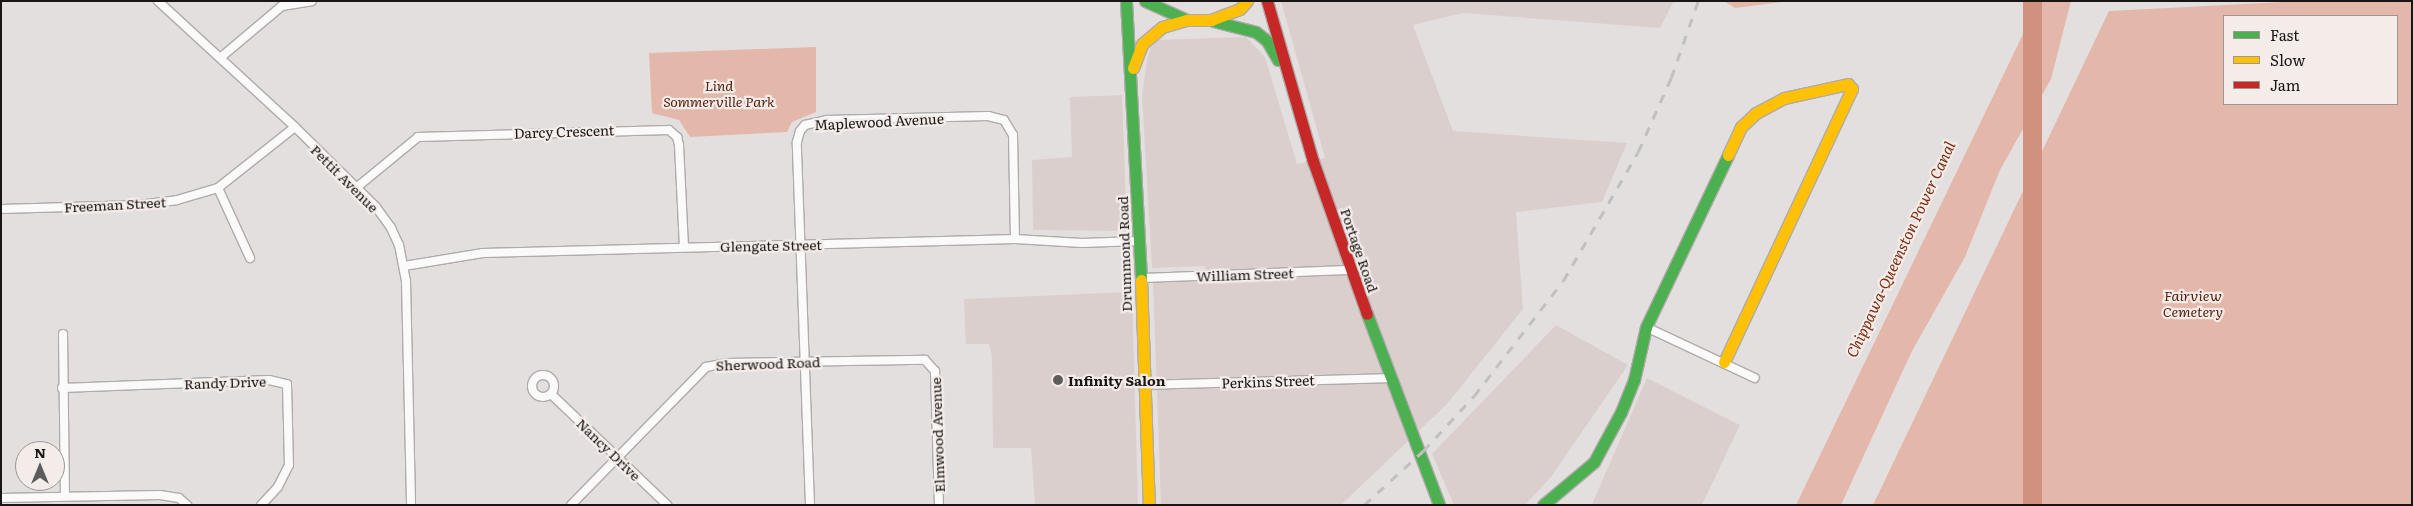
<!DOCTYPE html>
<html>
<head>
<meta charset="utf-8">
<style>
  body { margin:0 }
  #map { position:relative; width:2413px; height:506px; overflow:hidden; background:#e4dfdf; font-family:Literata,serif }
  div>[style] { position:absolute }
  [style*='--x'] { left:calc(var(--x)*1px); top:calc(var(--y)*1px); width:calc(var(--w)*1px); rotate:calc(var(--a)*1deg) }
  .built>* { inset:0; background:#dbcfcd }
  .green>* { inset:0; background:#e3b8ab }
  .water>* { inset:0; background:#d0927e; transform-origin:0 0 }
  .roads { filter:drop-shadow(1px 0 #afabaa) drop-shadow(-1px 0 #afabaa) drop-shadow(0 1px #afabaa) drop-shadow(0 -1px #afabaa) }
  .street>* { height:8px; margin:-4px; padding:0 4px; transform-origin:4px; border-radius:4px; background:#fbfafa }
  .street>.ring { margin:-4px; padding:0; box-sizing:content-box; background:none; border:8px solid #fbfafa; border-radius:50% }
  .fast>* { height:11px; margin:-5.5px; padding:0 5.5px; transform-origin:5.5px; border-radius:5.5px; background:#4caf50 }
  .slow>* { height:11px; margin:-5.5px; padding:0 5.5px; transform-origin:5.5px; border-radius:5.5px; background:#ffc107 }
  .jam>* { height:11px; margin:-5.5px; padding:0 5.5px; transform-origin:5.5px; border-radius:5.5px; background:#c62828 }
  .rail>* { height:2.5px; margin-top:-1.25px; transform-origin:0; background:repeating-linear-gradient(90deg,#c1c0c0 0 9px,transparent 0 18px) }
  .dots>* { width:14px; height:14px; translate:-50% -50%; box-sizing:border-box; border:2px solid #f4ece9; border-radius:50% }
  span { translate:-50% -50%; white-space:nowrap; text-align:center; line-height:1.15; -webkit-text-stroke:4.5px #f4ece9; paint-order:stroke }
  .park-label { font-size:14px; color:#551d0a; font-style:italic }
  .street-label { font-size:14px; color:#181514 }
  .poi-label { font-size:14px; color:#181514; font-weight:700 }
  .left { translate:0 -50%; text-align:left }
  .water-label { font-size:15px; color:#7c2d10; font-style:italic }
  .frame { position:absolute; inset:0; border:2px solid #181514; pointer-events:none }
  .legend { position:absolute; left:2223px; top:15px; width:175px; height:90px; box-sizing:border-box; background:#f4ece9; border:1px solid #9c9694; margin:0; padding:6px 9px; list-style:none; font-size:15px; color:#181514 }
  .legend li { display:flex; align-items:center; gap:10px; height:25px }
  .legend b { width:25px; border:1px solid #9c9694 }
  .north { position:absolute; left:15px; top:441px; width:50px; height:50px; box-sizing:border-box; background:#f4ece9; border:1px solid #9c9694; border-radius:50%; rotate:0deg; font-size:14px; font-weight:700; line-height:20px; text-align:center; color:#181514 }
  .north::after { content:''; display:block; margin:auto; width:18px; height:22px; background:#5f5c5b; clip-path:polygon(50% 0,100% 100%,50% 72%,0 100%) }
</style>
</head>
<body>
<div id="map">
  <div class="built">
    <i style="clip-path:polygon(1281px 1px,1674px 1px,1660px 28px,1463px 13px,1413px 25px,1453px 131px,1627px 143px,1602px 202px,1516px 212px,1523px 309px,1447px 404px,1341px 505px,1161px 505px,1153px 283px,1206px 280px,1205px 266px,1152px 268px,1142px 95px,1147px 60px,1153px 40px,1246px 37px,1265px 57px,1297px 164px,1325px 158px)"></i>
    <i style="clip-path:polygon(1122px 95px,1127px 231px,1033px 230px,1032px 160px,1072px 157px,1070px 97px)"></i>
    <i style="clip-path:polygon(1132px 292px,1138px 505px,1035px 505px,1031px 448px,993px 448px,992px 356px,989px 344px,966px 344px,964px 299px)"></i>
    <i style="clip-path:polygon(1556px 325px,1628px 365px,1551px 477px,1525px 505px,1454px 505px,1432px 454px)"></i>
    <i style="clip-path:polygon(1647px 378px,1740px 425px,1702px 505px,1592px 504px)"></i>
  </div>
  <div class="green">
    <i style="clip-path:polygon(1724px 1px,1789px 1px,1735px 8px)"></i>
    <i style="clip-path:polygon(2039px 1px,2071px 1px,2051px 79px,2000px 170px,1965px 257px,1912px 351px,1841px 505px,1796px 505px)"></i>
    <i style="clip-path:polygon(evenodd,2304px 1px,2412px 1px,2412px 505px,1873px 505px,2109px 11px,2304px 1px,2224px 16px,2397px 16px,2397px 104px,2224px 104px,2224px 16px)"></i>
    <i style="clip-path:polygon(816px 47px,816px 112px,792px 122px,787px 132px,690px 137px,679px 120px,652px 113px,649px 53px)"></i>
  </div>
  <div class="water">
    <i style="left:2023px;top:1px;width:19px;height:559px"></i>
  </div>
  <div class="roads">
    <div class="street">
      <i style="--x:158;--y:1;--w:186;--a:42.6"></i>
      <i style="--x:295;--y:127;--w:114;--a:44.6"></i>
      <i style="--x:376;--y:207;--w:26;--a:54"></i>
      <i style="--x:391;--y:228;--w:19;--a:65"></i>
      <i style="--x:399;--y:245;--w:37;--a:79"></i>
      <i style="--x:406;--y:281;--w:224;--a:88.7"></i>
      <i style="--x:220;--y:58;--w:81;--a:-40"></i>
      <i style="--x:282;--y:6;--w:30;--a:-9"></i>
      <i style="--x:218;--y:188;--w:77;--a:65.4"></i>
      <i style="--x:356;--y:188;--w:80;--a:-39.4"></i>
      <i style="--x:418;--y:137;--w:251;--a:-1.6"></i>
      <i style="--x:669;--y:130;--w:11;--a:41"></i>
      <i style="--x:677;--y:137;--w:8;--a:76"></i>
      <i style="--x:679;--y:145;--w:102;--a:87.2"></i>
      <i style="--x:1;--y:209;--w:137;--a:-1.7"></i>
      <i style="--x:138;--y:205;--w:39;--a:-7"></i>
      <i style="--x:177;--y:200;--w:43;--a:-16.3"></i>
      <i style="--x:218;--y:188;--w:98;--a:-38.4"></i>
      <i style="--x:404;--y:266;--w:80;--a:-9.3"></i>
      <i style="--x:483;--y:253;--w:532;--a:-1.51"></i>
      <i style="--x:1015;--y:239;--w:67;--a:3.4"></i>
      <i style="--x:1082;--y:243;--w:57;--a:-2"></i>
      <i style="--x:1141;--y:278;--w:209;--a:-2.2"></i>
      <i style="--x:1646;--y:327;--w:120;--a:25.1"></i>
      <i style="--x:63;--y:334;--w:162;--a:89.3"></i>
      <i class="ring" style="left:532px;top:375px;width:14px;height:14px"></i>
      <i style="--x:1146;--y:385;--w:244;--a:-1.6"></i>
      <i style="--x:62;--y:388;--w:207;--a:-2.2"></i>
      <i style="--x:269;--y:380;--w:18;--a:13"></i>
      <i style="--x:287;--y:384;--w:81;--a:88.6"></i>
      <i style="--x:289;--y:465;--w:25;--a:117"></i>
      <i style="--x:278;--y:487;--w:25;--a:133"></i>
      <i style="--x:551;--y:394;--w:161;--a:43.7"></i>
      <i style="--x:1;--y:498;--w:159;--a:-1.1"></i>
      <i style="--x:160;--y:495;--w:19;--a:9"></i>
      <i style="--x:179;--y:498;--w:11;--a:41"></i>
      <i style="--x:571;--y:505;--w:193;--a:-45.6"></i>
      <i style="--x:706;--y:367;--w:20;--a:-11"></i>
      <i style="--x:726;--y:363;--w:199;--a:-0.9"></i>
      <i style="--x:925;--y:360;--w:15;--a:48"></i>
      <i style="--x:935;--y:371;--w:134;--a:88.3"></i>
      <i style="--x:810;--y:505;--w:363;--a:-92.1"></i>
      <i style="--x:797;--y:142;--w:11;--a:-75"></i>
      <i style="--x:800;--y:131;--w:8;--a:-50"></i>
      <i style="--x:805;--y:125;--w:23;--a:-13"></i>
      <i style="--x:827;--y:120;--w:161;--a:-1.4"></i>
      <i style="--x:988;--y:116;--w:16;--a:14"></i>
      <i style="--x:1004;--y:120;--w:17;--a:59"></i>
      <i style="--x:1013;--y:135;--w:104;--a:88.9"></i>
    </div>
    <div class="fast">
      <i style="--x:1126;--y:1;--w:279;--a:86.9"></i>
      <i style="--x:1145;--y:1;--w:42;--a:24.1"></i>
      <i style="--x:1213;--y:21;--w:44;--a:14.3"></i>
      <i style="--x:1256;--y:32;--w:14;--a:39"></i>
      <i style="--x:1267;--y:41;--w:22;--a:60"></i>
      <i style="--x:1367;--y:314;--w:204;--a:69.3"></i>
      <i style="--x:1543;--y:505;--w:67;--a:-40.1"></i>
      <i style="--x:1594;--y:462;--w:57;--a:-61.6"></i>
      <i style="--x:1621;--y:412;--w:35;--a:-68"></i>
      <i style="--x:1634;--y:380;--w:54;--a:-77.2"></i>
      <i style="--x:1646;--y:327;--w:191;--a:-64.5"></i>
    </div>
    <div class="slow">
      <i style="--x:1133;--y:68;--w:26;--a:-69"></i>
      <i style="--x:1142;--y:44;--w:26;--a:-40"></i>
      <i style="--x:1162;--y:27;--w:26;--a:-16"></i>
      <i style="--x:1187;--y:20;--w:24;--a:0"></i>
      <i style="--x:1211;--y:20;--w:31;--a:-21"></i>
      <i style="--x:1240;--y:9;--w:11;--a:-49"></i>
      <i style="--x:1141;--y:280;--w:225;--a:88"></i>
      <i style="--x:1724;--y:362;--w:302;--a:-64.9"></i>
      <i style="--x:1852;--y:89;--w:6;--a:-129"></i>
      <i style="--x:1848;--y:84;--w:66;--a:167.7"></i>
      <i style="--x:1784;--y:98;--w:32;--a:152"></i>
      <i style="--x:1756;--y:113;--w:21;--a:137"></i>
      <i style="--x:1741;--y:127;--w:31;--a:115"></i>
    </div>
    <div class="jam">
      <i style="--x:1267;--y:1;--w:166;--a:74"></i>
      <i style="--x:1313;--y:161;--w:162;--a:70.6"></i>
    </div>
  </div>
  <div class="rail">
    <i style="--x:1364;--y:505;--w:80;--a:-42.5"></i>
    <i style="--x:1423;--y:451;--w:75;--a:-47.2"></i>
    <i style="--x:1474;--y:396;--w:145;--a:-52.3"></i>
    <i style="--x:1563;--y:281;--w:149;--a:-59.8"></i>
    <i style="--x:1638;--y:152;--w:81;--a:-66"></i>
    <i style="--x:1671;--y:78;--w:82;--a:-70.7"></i>
  </div>
  <div class="dots">
    <i style="left:1058px;top:380px;background:#5f5c5b"></i>
  </div>
  <div class="park-label">
    <span style="left:719px;top:93px">Lind<br>Sommerville Park</span>
    <span style="left:2193px;top:303px">Fairview<br>Cemetery</span>
  </div>
  <div class="street-label">
    <span style="left:879px;top:121px;rotate:-3deg">Maplewood Avenue</span>
    <span style="left:564px;top:131px;rotate:-2deg">Darcy Crescent</span>
    <span style="left:345px;top:178px;rotate:45deg">Pettit Avenue</span>
    <span style="left:115px;top:204px;rotate:-3deg">Freeman Street</span>
    <span style="left:771px;top:245px;rotate:-1deg">Glengate Street</span>
    <span style="left:1360px;top:250px;rotate:71deg">Portage Road</span>
    <span style="left:1124px;top:254px;rotate:-92deg">Drummond Road</span>
    <span style="left:1245px;top:274px;rotate:-2deg">William Street</span>
    <span style="left:768px;top:363px;rotate:-2deg">Sherwood Road</span>
    <span style="left:1268px;top:381px;rotate:-2deg">Perkins Street</span>
    <span style="left:225px;top:382px;rotate:-2deg">Randy Drive</span>
    <span style="left:937px;top:435px;rotate:-92deg">Elmwood Avenue</span>
    <span style="left:609px;top:449px;rotate:44deg">Nancy Drive</span>
  </div>
  <div class="poi-label">
    <span class="left" style="left:1068px;top:380px">Infinity Salon</span>
  </div>
  <div class="water-label">
    <span style="left:1900px;top:249px;rotate:-65deg">Chippawa-Queenston Power Canal</span>
  </div>
  <div class="frame"></div>
  <ul class="legend">
  <li><b style="height:6px;background:#4caf50"></b>Fast</li>
  <li><b style="height:6px;background:#ffc107"></b>Slow</li>
  <li><b style="height:6px;background:#c62828"></b>Jam</li>
  </ul>
  <div class="north">N</div>
</div>
</body>
</html>
